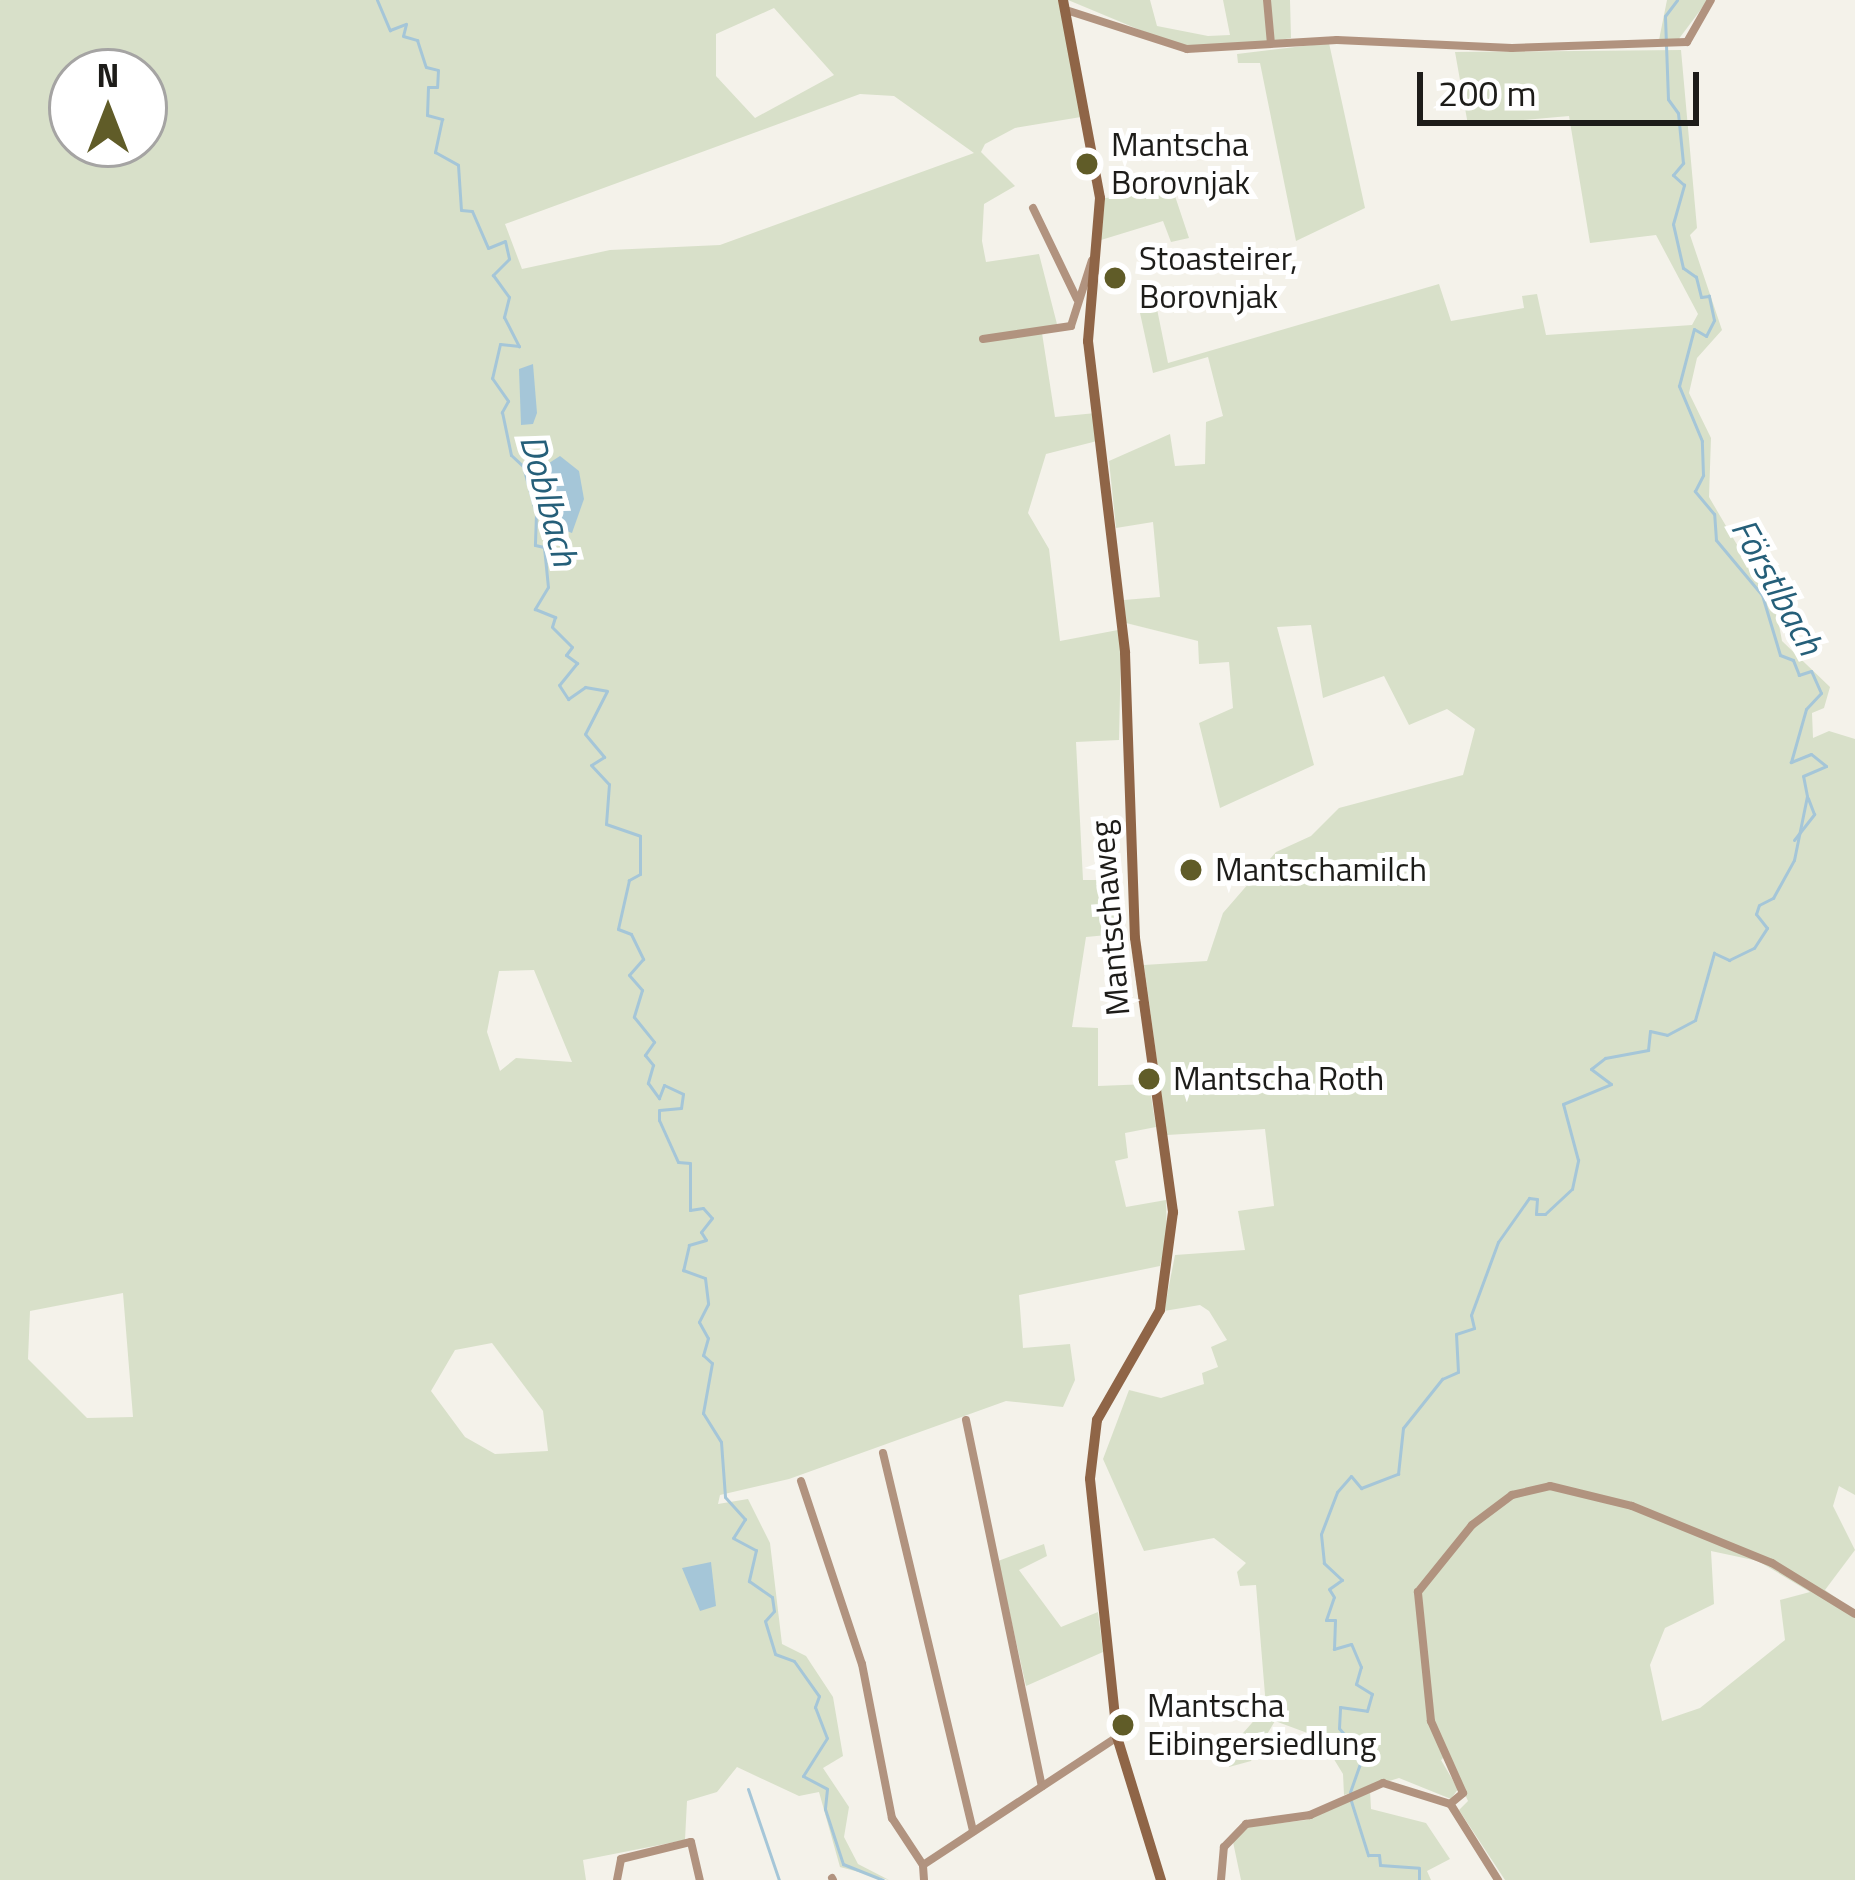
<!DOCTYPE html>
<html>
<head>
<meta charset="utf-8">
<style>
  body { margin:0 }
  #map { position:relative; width:1855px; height:1880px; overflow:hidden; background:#f4f2ea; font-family:"Titillium Web",sans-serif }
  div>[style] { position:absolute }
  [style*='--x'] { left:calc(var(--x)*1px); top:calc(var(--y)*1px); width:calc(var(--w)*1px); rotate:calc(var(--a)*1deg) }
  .green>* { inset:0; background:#d8e0c9 }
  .water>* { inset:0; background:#a5c6d8 }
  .stream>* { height:3px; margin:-1.5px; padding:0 1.5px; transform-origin:1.5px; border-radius:1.5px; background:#a5c6d8 }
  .street>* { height:8px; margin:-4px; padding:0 4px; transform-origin:4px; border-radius:4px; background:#b1937f }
  .secondary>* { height:10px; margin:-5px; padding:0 5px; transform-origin:5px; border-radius:5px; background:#8f6547 }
  .dots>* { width:33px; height:33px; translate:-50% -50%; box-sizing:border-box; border:6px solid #fff; border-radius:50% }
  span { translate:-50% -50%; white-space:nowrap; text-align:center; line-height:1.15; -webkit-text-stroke:10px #fff; paint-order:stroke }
  .poi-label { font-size:33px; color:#1d1c19 }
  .left { translate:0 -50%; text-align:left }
  .street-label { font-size:33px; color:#1d1c19 }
  .water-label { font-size:36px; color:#255f79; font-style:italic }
  .north { position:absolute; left:48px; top:48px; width:120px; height:120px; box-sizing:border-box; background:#fff; border:3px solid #a5a4a3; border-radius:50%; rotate:0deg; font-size:33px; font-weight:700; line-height:48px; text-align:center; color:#1d1c19 }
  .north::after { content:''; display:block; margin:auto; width:42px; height:54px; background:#605c28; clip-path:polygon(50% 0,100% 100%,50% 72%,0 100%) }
  .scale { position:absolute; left:1417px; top:72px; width:282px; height:54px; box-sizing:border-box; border:6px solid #1d1c19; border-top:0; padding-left:15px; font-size:36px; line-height:42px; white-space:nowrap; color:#1d1c19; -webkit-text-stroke:9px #fff; paint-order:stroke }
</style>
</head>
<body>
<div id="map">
  <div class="green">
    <i style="clip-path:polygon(evenodd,0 0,1059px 0,1087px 116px,1015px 128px,985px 144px,981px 152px,1015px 186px,984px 204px,982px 241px,986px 262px,1039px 254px,1058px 328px,1042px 333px,1055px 417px,1096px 413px,1097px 441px,1046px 454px,1028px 513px,1049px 549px,1060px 641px,1118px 630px,1121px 648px,1119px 740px,1076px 742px,1083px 880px,1113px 880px,1118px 934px,1086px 937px,1072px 1027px,1098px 1028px,1098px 1086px,1149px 1084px,1156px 1127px,1125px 1133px,1128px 1158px,1115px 1161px,1126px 1207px,1166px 1200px,1167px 1239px,1160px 1266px,1019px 1295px,1023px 1348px,1070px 1344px,1075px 1380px,1063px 1407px,1006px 1401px,789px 1479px,720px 1495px,718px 1504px,748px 1499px,770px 1543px,782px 1644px,806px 1656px,833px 1697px,843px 1756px,823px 1768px,849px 1807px,844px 1837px,858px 1864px,889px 1880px,840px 1867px,819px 1792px,799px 1796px,737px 1767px,717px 1792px,687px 1801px,685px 1840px,583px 1860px,586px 1880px,0 1880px,0 0,774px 8px,834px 75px,755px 118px,716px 76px,716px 34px,774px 8px,0 0,72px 72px,144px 72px,144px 144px,72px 144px,72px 72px,0 0,860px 94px,894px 96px,974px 153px,720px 245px,610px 250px,522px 269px,505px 224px,860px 94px,0 0,534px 970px,572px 1062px,516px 1058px,500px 1071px,487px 1032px,499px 971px,534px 970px,0 0,123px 1293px,133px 1417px,87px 1418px,28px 1359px,30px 1311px,123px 1293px,0 0,492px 1343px,543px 1411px,548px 1451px,495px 1454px,465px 1437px,431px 1391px,455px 1350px,492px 1343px)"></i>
    <i style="clip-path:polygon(1068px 0,1150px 0,1157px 26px,1208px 36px,1230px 35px,1223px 0,1290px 0,1291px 38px,1241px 47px,1176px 45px)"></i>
    <i style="clip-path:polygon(1667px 0,1708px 0,1678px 40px,1659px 40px)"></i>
    <i style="clip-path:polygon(1329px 43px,1365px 208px,1296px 241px,1260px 63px,1238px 63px,1237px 54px)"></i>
    <i style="clip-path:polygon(evenodd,1681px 50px,1697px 228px,1690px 235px,1722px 330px,1697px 358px,1689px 393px,1711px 438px,1709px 497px,1753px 572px,1771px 581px,1782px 641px,1830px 687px,1824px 708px,1812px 713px,1813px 738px,1829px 731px,1855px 739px,1855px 1495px,1839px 1486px,1833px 1506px,1855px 1550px,1825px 1590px,1855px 1611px,1855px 1880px,1505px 1880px,1459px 1810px,1468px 1801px,1447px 1754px,1441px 1760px,1458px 1789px,1451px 1799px,1399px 1778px,1344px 1795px,1343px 1774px,1321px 1738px,1275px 1721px,1251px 1761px,1229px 1767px,1236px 1741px,1266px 1707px,1256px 1585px,1240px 1586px,1237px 1572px,1246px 1563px,1214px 1538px,1144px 1551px,1103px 1459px,1129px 1390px,1161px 1398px,1204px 1384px,1202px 1373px,1218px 1367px,1211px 1347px,1227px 1340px,1209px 1311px,1200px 1305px,1164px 1311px,1175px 1255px,1245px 1250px,1238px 1211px,1274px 1206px,1265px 1129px,1167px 1135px,1144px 965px,1207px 961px,1223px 913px,1276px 852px,1311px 836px,1339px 808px,1463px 775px,1475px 729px,1447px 709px,1409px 725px,1384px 676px,1323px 698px,1311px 625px,1277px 627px,1314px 765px,1220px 808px,1199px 723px,1233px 708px,1229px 662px,1199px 664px,1198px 641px,1126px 623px,1124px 600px,1160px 597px,1153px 522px,1116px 528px,1109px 461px,1170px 434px,1175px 466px,1205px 464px,1206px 422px,1223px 416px,1208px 357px,1153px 373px,1140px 313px,1157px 309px,1168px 363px,1439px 284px,1451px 321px,1524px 308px,1522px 296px,1537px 294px,1546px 335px,1692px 325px,1698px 314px,1656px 235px,1590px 243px,1569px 116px,1468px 125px,1455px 52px,1681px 50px,1711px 1551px,1758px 1561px,1810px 1592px,1780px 1600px,1785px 1640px,1700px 1708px,1662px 1721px,1650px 1665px,1665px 1628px,1714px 1604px,1711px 1551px)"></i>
    <i style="clip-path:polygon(1174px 193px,1189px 238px,1171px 242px,1163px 221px,1101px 240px,1104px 198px)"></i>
    <i style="clip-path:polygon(1044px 1544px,1047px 1556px,1019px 1570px,1061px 1627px,1098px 1612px,1103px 1652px,1026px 1686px,998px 1561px)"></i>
    <i style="clip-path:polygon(1370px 1790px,1371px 1809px,1426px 1823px,1450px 1859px,1427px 1871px,1431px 1880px,1241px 1880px,1233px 1842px,1248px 1827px,1306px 1820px)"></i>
  </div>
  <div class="water">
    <i style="clip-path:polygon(533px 364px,537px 413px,533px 424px,521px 425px,519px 369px)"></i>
    <i style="clip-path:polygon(560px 456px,579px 471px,584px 499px,572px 533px,553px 526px,546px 465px)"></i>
    <i style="clip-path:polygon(711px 1562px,716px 1606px,700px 1611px,682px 1568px)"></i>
  </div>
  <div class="stream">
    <i style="--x:377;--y:0;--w:33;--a:67"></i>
    <i style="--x:390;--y:30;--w:17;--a:-21"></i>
    <i style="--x:406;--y:24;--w:12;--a:104"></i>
    <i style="--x:403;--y:36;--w:15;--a:16"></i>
    <i style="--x:417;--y:40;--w:28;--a:72"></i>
    <i style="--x:426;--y:67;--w:12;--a:14"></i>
    <i style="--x:438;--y:70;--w:17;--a:93"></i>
    <i style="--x:437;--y:87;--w:9;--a:180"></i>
    <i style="--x:428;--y:87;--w:28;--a:92"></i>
    <i style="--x:427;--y:115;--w:16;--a:15"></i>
    <i style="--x:442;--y:119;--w:34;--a:102"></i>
    <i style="--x:435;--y:152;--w:26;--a:29"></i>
    <i style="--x:458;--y:165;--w:45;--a:86.2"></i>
    <i style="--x:461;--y:210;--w:11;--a:5"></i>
    <i style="--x:472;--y:211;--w:40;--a:66.6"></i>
    <i style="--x:488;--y:248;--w:18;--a:-22"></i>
    <i style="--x:505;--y:241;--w:18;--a:77"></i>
    <i style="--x:509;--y:259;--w:23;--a:135"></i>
    <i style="--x:493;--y:275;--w:27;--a:54"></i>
    <i style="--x:509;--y:297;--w:21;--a:104"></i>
    <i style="--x:504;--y:317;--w:33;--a:63"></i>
    <i style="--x:519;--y:346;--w:19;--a:-174"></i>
    <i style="--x:500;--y:344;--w:35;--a:103"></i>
    <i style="--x:492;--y:378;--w:28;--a:55"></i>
    <i style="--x:508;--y:401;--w:13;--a:119"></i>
    <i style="--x:502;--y:412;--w:44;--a:78.2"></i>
    <i style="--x:511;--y:455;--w:16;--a:43"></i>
    <i style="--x:523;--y:466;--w:50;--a:74.8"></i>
    <i style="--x:536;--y:514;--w:31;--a:92"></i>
    <i style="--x:535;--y:545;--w:9;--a:13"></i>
    <i style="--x:544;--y:547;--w:40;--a:84.3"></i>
    <i style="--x:548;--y:587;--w:26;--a:121"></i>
    <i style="--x:535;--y:609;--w:22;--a:22"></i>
    <i style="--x:555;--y:617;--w:10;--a:107"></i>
    <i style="--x:552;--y:627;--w:28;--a:45"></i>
    <i style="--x:572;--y:647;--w:10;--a:127"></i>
    <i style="--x:566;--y:655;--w:14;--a:36"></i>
    <i style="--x:577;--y:663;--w:28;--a:129"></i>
    <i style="--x:559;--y:685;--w:17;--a:57"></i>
    <i style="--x:568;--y:699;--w:21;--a:-35"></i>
    <i style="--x:585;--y:687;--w:22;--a:10"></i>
    <i style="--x:607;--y:691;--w:48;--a:117.1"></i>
    <i style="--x:585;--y:734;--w:30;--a:50"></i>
    <i style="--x:604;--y:757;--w:15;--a:148"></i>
    <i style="--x:591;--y:765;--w:26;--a:47"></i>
    <i style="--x:609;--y:784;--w:40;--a:94.3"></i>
    <i style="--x:606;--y:824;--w:36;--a:19"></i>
    <i style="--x:640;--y:836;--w:38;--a:90"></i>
    <i style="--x:640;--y:874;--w:13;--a:151"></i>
    <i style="--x:629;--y:880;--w:50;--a:102.7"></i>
    <i style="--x:618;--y:929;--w:14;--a:21"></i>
    <i style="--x:631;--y:934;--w:28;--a:64"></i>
    <i style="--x:643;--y:959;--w:21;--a:131"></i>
    <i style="--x:629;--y:975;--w:20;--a:49"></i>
    <i style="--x:642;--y:990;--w:28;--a:107"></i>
    <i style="--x:634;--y:1017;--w:32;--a:51"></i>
    <i style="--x:654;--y:1042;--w:16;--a:125"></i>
    <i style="--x:645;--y:1055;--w:13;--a:51"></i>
    <i style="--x:653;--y:1065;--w:19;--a:106"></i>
    <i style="--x:648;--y:1083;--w:19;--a:54"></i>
    <i style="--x:659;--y:1098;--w:14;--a:-69"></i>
    <i style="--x:664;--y:1085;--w:21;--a:25"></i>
    <i style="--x:683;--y:1094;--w:14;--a:98"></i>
    <i style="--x:681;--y:1108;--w:22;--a:175"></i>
    <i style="--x:659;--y:1110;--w:10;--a:90"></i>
    <i style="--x:659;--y:1120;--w:46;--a:65.7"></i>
    <i style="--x:678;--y:1162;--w:12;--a:5"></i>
    <i style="--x:690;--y:1163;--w:47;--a:90"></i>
    <i style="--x:690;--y:1210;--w:13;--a:-9"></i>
    <i style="--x:703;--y:1208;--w:13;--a:48"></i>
    <i style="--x:712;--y:1218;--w:18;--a:128"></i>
    <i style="--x:701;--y:1232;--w:9;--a:58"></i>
    <i style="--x:706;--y:1240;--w:18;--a:164"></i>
    <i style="--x:689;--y:1245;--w:26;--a:103"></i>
    <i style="--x:683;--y:1270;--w:23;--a:20"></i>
    <i style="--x:705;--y:1278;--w:26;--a:83"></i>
    <i style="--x:708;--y:1304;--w:20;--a:117"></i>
    <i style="--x:699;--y:1322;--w:18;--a:61"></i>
    <i style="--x:708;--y:1338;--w:18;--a:106"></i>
    <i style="--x:703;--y:1355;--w:12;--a:42"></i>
    <i style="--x:712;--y:1363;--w:51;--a:100.2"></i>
    <i style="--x:703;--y:1413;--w:34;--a:58"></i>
    <i style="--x:721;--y:1442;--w:55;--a:85.8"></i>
    <i style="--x:725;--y:1497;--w:30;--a:48"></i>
    <i style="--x:745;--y:1519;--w:22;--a:122"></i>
    <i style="--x:733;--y:1538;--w:26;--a:28"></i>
    <i style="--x:756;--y:1550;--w:32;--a:103"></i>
    <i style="--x:749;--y:1581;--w:28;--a:35"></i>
    <i style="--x:772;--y:1597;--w:14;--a:82"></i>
    <i style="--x:774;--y:1611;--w:13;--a:132"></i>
    <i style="--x:765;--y:1621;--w:34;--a:73"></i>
    <i style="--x:775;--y:1654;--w:20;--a:20"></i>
    <i style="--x:794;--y:1661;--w:43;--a:54.5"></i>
    <i style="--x:819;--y:1696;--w:12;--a:110"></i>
    <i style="--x:815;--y:1707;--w:33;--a:69"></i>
    <i style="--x:827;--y:1738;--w:45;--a:122.3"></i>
    <i style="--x:803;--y:1776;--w:27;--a:28"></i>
    <i style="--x:827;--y:1789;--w:20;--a:96"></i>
    <i style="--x:825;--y:1809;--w:58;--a:71.9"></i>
    <i style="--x:843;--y:1864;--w:43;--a:21.8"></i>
    <i style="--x:1794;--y:840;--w:33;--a:-52"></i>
    <i style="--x:1814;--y:814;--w:17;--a:-111"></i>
    <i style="--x:748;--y:1789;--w:96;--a:71.2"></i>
    <i style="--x:1350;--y:1792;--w:54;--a:-70.6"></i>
    <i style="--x:1368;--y:1741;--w:17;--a:177"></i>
    <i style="--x:1351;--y:1742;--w:18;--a:-131"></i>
    <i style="--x:1339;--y:1728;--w:21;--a:-87"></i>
    <i style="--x:1340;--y:1707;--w:27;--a:8"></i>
    <i style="--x:1367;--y:1711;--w:18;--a:-74"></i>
    <i style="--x:1372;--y:1694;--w:19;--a:-148"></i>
    <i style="--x:1356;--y:1684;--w:18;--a:-74"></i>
    <i style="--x:1361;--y:1667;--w:25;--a:-113"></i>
    <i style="--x:1351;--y:1644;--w:18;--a:164"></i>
    <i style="--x:1334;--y:1649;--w:29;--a:-88"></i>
    <i style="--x:1335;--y:1620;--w:9;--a:180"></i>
    <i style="--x:1326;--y:1620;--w:24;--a:-71"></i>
    <i style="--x:1334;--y:1597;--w:9;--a:-122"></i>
    <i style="--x:1329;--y:1589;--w:16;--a:-35"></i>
    <i style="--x:1342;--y:1580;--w:25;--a:-137"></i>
    <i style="--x:1324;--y:1563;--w:29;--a:-96"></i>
    <i style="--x:1321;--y:1534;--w:45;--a:-69.1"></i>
    <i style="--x:1337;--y:1492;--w:21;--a:-49"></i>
    <i style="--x:1351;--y:1476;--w:16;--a:50"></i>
    <i style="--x:1361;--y:1488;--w:40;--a:-21"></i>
    <i style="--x:1398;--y:1474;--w:46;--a:-83.8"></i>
    <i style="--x:1403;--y:1428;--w:63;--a:-51.5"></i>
    <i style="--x:1442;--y:1379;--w:17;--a:-24"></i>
    <i style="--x:1458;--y:1372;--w:38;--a:-93"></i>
    <i style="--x:1456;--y:1334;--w:19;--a:-18"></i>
    <i style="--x:1474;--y:1328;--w:13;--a:-103"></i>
    <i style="--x:1471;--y:1315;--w:78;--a:-69.7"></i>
    <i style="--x:1498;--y:1242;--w:54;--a:-54.8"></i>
    <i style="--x:1529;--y:1198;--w:8;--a:7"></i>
    <i style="--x:1537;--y:1199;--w:15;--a:94"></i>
    <i style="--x:1536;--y:1214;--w:9;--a:0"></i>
    <i style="--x:1545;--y:1214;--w:37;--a:-43"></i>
    <i style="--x:1572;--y:1189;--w:30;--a:-78"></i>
    <i style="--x:1578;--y:1160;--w:58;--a:-105"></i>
    <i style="--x:1563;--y:1104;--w:52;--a:-22.6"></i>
    <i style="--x:1611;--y:1084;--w:25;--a:-143"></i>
    <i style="--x:1591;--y:1069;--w:18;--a:-38"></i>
    <i style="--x:1605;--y:1058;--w:44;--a:-10.5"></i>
    <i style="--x:1648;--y:1050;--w:19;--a:-84"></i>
    <i style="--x:1650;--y:1031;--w:17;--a:13"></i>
    <i style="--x:1667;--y:1035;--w:32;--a:-28"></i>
    <i style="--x:1695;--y:1020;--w:70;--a:-74.2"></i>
    <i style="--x:1714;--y:953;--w:17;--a:25"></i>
    <i style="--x:1729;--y:960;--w:28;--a:-26"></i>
    <i style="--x:1754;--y:948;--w:24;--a:-57"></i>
    <i style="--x:1767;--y:928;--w:18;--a:-128"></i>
    <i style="--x:1756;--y:914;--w:9;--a:-72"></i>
    <i style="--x:1759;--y:905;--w:16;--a:-27"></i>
    <i style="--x:1773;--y:898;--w:43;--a:-61.1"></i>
    <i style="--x:1794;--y:860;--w:65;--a:-78.5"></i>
    <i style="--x:1807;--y:796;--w:20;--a:-101"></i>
    <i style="--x:1803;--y:776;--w:25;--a:-23"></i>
    <i style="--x:1826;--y:766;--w:19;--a:-141"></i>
    <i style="--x:1811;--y:754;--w:22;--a:158"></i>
    <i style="--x:1791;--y:762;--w:55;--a:-74.2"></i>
    <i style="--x:1806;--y:709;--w:22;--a:-47"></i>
    <i style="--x:1821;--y:693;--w:24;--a:-114"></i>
    <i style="--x:1811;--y:671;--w:13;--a:162"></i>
    <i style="--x:1799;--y:675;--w:16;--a:-112"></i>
    <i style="--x:1793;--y:660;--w:14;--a:-159"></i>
    <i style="--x:1780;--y:655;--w:63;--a:-106.7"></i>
    <i style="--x:1762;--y:595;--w:72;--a:-129.9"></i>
    <i style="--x:1716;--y:540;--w:26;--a:-94"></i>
    <i style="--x:1714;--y:514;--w:30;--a:-130"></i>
    <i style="--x:1695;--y:491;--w:18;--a:-63"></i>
    <i style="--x:1703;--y:475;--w:34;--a:-92"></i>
    <i style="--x:1702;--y:441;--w:60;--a:-112.7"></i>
    <i style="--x:1679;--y:386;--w:59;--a:-75.3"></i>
    <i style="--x:1694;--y:329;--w:14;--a:30"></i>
    <i style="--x:1706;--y:336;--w:18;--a:-63"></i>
    <i style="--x:1714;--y:320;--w:25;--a:-102"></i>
    <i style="--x:1709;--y:296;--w:8;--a:173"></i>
    <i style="--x:1701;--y:297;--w:21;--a:-104"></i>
    <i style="--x:1696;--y:277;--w:16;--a:-145"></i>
    <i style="--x:1683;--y:268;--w:45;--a:-102.8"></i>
    <i style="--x:1673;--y:224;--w:41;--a:-74.2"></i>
    <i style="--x:1684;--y:185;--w:15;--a:-138"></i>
    <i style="--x:1673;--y:175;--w:16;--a:-50"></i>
    <i style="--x:1683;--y:163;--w:50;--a:-95.7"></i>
    <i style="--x:1678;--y:113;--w:17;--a:-126"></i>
    <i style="--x:1668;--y:99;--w:83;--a:-92.1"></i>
    <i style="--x:1665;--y:16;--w:20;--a:-53"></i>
    <i style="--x:1351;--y:1801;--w:57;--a:72.5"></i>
    <i style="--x:1368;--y:1855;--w:11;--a:0"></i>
    <i style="--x:1379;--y:1855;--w:10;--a:84"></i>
    <i style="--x:1380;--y:1865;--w:39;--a:4"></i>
    <i style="--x:1419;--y:1868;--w:12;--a:90"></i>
  </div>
  <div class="street">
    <i style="--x:1267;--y:0;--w:44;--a:84.8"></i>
    <i style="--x:1066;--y:10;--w:127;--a:17.9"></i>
    <i style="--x:1187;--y:49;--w:150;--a:-3.4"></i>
    <i style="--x:1337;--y:40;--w:175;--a:2.6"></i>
    <i style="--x:1512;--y:48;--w:175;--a:-2"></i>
    <i style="--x:1687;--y:42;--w:48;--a:-60.3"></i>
    <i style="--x:1033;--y:208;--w:101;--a:64.2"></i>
    <i style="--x:983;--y:339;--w:89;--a:-8.4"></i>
    <i style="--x:1071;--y:326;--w:69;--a:-72.3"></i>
    <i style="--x:966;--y:1420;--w:374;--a:78.3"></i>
    <i style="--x:883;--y:1453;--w:389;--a:76.6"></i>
    <i style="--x:801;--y:1481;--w:193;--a:71.6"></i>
    <i style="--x:862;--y:1664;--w:157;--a:79"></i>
    <i style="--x:892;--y:1818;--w:56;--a:56.6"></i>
    <i style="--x:1450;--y:1804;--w:17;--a:-40"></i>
    <i style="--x:1463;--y:1793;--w:79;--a:-114"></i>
    <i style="--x:1431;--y:1721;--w:130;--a:-95.8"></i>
    <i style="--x:1418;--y:1592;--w:86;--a:-51.1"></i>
    <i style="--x:1472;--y:1525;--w:50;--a:-36.9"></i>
    <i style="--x:1512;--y:1495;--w:39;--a:-13"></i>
    <i style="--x:1550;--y:1486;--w:84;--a:13.7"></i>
    <i style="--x:1632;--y:1506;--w:151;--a:22.2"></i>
    <i style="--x:1772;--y:1563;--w:97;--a:31.6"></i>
    <i style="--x:1451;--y:1805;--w:89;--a:57.9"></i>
    <i style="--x:832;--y:1878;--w:2;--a:63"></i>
    <i style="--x:617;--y:1880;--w:21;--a:-79"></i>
    <i style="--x:621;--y:1859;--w:72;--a:-13.7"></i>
    <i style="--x:691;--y:1842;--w:39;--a:77"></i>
    <i style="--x:924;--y:1880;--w:15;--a:-94"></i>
    <i style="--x:923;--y:1865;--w:232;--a:-33.4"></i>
    <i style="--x:1221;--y:1880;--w:33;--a:-85"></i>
    <i style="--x:1224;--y:1847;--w:32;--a:-46"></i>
    <i style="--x:1246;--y:1824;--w:65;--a:-8"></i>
    <i style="--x:1310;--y:1815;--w:80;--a:-23.7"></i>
    <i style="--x:1383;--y:1783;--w:70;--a:17.4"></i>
  </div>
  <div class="secondary">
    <i style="--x:1063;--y:0;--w:201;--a:79.4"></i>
    <i style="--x:1100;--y:198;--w:144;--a:94.8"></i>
    <i style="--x:1088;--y:341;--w:314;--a:83.2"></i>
    <i style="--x:1125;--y:653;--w:285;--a:88"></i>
    <i style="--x:1135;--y:938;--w:277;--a:82.1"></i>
    <i style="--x:1173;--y:1212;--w:99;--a:97.6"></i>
    <i style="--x:1160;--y:1310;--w:127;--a:119.8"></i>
    <i style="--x:1097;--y:1420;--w:59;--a:96.8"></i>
    <i style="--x:1090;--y:1479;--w:259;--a:84"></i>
    <i style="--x:1117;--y:1737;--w:150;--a:72.9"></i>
  </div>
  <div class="dots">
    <i style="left:1087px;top:164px;background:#605c28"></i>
    <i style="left:1115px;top:278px;background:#605c28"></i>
    <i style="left:1191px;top:870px;background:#605c28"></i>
    <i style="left:1149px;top:1079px;background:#605c28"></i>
    <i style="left:1123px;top:1725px;background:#605c28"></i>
  </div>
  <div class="poi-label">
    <span class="left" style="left:1111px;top:164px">Mantscha<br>Borovnjak</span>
    <span class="left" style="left:1139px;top:278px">Stoasteirer,<br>Borovnjak</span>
    <span class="left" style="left:1215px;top:870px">Mantschamilch</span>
    <span class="left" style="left:1173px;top:1079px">Mantscha Roth</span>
    <span class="left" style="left:1147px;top:1725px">Mantscha<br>Eibingersiedlung</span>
  </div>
  <div class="street-label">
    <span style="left:1110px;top:918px;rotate:-95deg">Mantschaweg</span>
  </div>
  <div class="water-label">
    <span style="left:550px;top:500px;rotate:75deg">Doblbach</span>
    <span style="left:1778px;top:586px;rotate:61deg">Förstlbach</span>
  </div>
  <div class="north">N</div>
  <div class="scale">200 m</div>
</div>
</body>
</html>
